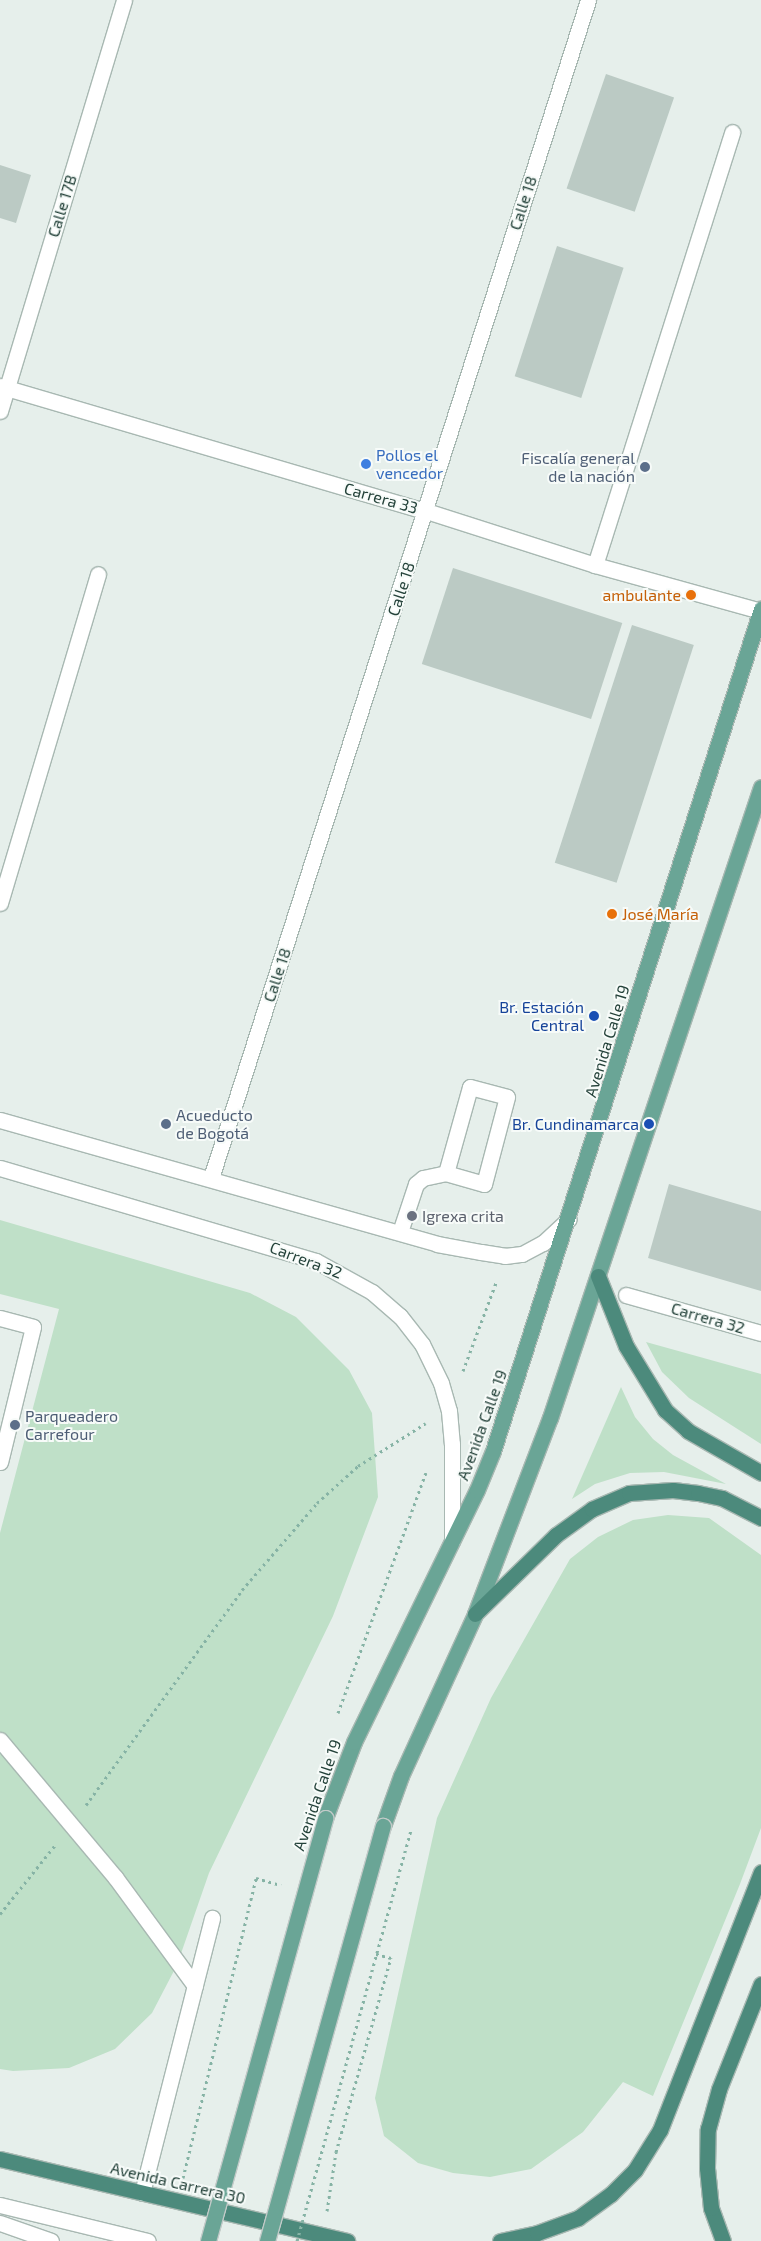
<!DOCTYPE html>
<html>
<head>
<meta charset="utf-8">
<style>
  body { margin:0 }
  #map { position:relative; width:761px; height:2241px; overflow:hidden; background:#e6efeb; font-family:"Exo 2",sans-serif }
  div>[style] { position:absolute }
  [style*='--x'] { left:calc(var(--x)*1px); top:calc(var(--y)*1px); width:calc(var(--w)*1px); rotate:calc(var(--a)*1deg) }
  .green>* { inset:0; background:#bfe0c8 }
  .building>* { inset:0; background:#bbcac4; transform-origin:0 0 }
  .path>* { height:3px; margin-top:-1.5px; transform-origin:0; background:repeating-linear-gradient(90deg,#86b3a5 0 2.5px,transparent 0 6.5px) }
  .roads { filter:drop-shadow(1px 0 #a8b8b2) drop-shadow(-1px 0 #a8b8b2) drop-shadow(0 1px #a8b8b2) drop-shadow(0 -1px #a8b8b2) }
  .service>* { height:15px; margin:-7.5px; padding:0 7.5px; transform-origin:7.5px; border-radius:7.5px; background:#fff }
  .minor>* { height:15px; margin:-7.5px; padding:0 7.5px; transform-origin:7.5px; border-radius:7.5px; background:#fff }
  .tertiary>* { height:15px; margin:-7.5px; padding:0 7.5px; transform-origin:7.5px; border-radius:7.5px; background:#fff }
  .primary>* { height:15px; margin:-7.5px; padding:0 7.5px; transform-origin:7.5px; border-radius:7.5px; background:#6aa596 }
  .trunk>* { height:15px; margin:-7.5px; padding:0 7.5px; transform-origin:7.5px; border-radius:7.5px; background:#4c8a7c }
  .path-bridge>* { height:3px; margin-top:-1.5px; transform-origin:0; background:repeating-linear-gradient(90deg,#86b3a5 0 2.5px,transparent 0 6.5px) }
  .bridges { filter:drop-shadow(1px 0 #c2cac8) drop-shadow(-1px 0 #c2cac8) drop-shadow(0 1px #c2cac8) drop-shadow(0 -1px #c2cac8) }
  .primary-bridge>* { height:15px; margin:-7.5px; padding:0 7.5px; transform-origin:7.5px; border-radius:7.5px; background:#6aa596 }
  .dots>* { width:14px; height:14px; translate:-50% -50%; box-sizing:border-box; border:2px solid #f7fbf9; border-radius:50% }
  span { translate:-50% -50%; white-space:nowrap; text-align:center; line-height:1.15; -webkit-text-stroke:4px #f7fbf9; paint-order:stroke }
  .street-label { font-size:16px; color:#24423a }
  .shop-label { font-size:16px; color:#366cbe }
  .left { translate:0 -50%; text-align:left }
  .service-label { font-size:16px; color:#4e5e75 }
  .right { translate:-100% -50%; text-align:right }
  .food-label { font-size:16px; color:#c56008 }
  .transit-label { font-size:16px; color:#164399 }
  .worship-label { font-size:16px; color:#5b616d }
</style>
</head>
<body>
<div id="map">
  <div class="green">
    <i style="clip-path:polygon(0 1220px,250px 1293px,296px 1317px,349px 1370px,372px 1413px,378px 1497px,333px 1616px,209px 1873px,177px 1965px,152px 2013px,115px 2049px,69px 2068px,13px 2071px,0 2069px,0 1533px,59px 1309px,0 1294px)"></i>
    <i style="clip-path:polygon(646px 1342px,761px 1374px,761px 1444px,689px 1398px,662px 1372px)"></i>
    <i style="clip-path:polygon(621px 1387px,635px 1417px,653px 1439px,673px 1455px,726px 1484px,664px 1472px,630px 1473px,595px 1484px,572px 1499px)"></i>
    <i style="clip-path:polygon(668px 1515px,709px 1518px,761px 1555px,761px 1828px,740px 1884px,653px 2096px,623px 2082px,583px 2132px,531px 2169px,490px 2177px,453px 2173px,418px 2163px,384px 2136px,375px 2098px,437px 1818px,491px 1698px,570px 1559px,598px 1537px,633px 1520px)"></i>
  </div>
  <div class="building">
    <i style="left:606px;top:74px;width:72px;height:121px;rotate:19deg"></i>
    <i style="clip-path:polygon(0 165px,31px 175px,16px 223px,0 218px)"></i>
    <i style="left:557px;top:246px;width:70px;height:137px;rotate:18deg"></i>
    <i style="left:453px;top:568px;width:178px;height:101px;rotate:18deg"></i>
    <i style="left:632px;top:625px;width:65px;height:250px;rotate:18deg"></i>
    <i style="clip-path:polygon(669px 1184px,761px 1211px,761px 1291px,648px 1258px)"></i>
  </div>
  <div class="path">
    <i style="--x:463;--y:1371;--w:97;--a:-69.5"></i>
    <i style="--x:338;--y:1713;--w:256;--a:-69.9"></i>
    <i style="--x:86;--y:1805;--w:266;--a:-54"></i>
    <i style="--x:242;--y:1590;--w:115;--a:-49.2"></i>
    <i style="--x:317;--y:1503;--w:55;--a:-42.1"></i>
    <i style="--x:358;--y:1466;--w:80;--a:-32.3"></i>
    <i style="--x:0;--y:1914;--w:90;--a:-51.3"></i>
    <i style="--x:183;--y:2178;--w:309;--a:-76.3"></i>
    <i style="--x:256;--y:1878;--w:26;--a:16"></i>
    <i style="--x:327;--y:2211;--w:60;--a:-81.3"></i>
    <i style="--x:336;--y:2152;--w:202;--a:-74.2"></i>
    <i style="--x:391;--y:1958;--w:16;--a:-165"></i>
  </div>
  <div class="roads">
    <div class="service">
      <i style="--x:595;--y:565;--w:454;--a:-72.4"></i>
      <i style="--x:0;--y:903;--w:343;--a:-73.4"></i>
      <i style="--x:400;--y:1232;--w:51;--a:-71.6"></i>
      <i style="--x:416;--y:1184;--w:9;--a:-41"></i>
      <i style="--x:423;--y:1178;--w:24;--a:-12"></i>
      <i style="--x:446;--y:1173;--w:89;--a:-74.4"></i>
      <i style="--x:470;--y:1087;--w:38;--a:15"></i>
      <i style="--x:507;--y:1097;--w:90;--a:104.8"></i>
      <i style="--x:484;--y:1184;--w:40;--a:-164"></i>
      <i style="--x:0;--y:1318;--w:34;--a:15"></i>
      <i style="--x:33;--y:1327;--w:139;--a:103.7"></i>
      <i style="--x:0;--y:1740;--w:179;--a:50"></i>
      <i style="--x:115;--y:1877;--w:135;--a:53.7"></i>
      <i style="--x:142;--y:2193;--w:284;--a:-75.7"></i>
      <i style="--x:0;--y:2205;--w:152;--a:13.7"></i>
      <i style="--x:0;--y:2223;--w:54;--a:19.4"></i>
    </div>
    <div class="minor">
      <i style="--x:0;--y:386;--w:444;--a:16.4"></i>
      <i style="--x:426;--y:511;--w:177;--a:17.7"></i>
      <i style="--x:595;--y:565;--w:172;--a:15.5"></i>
      <i style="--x:0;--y:411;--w:429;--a:-73.2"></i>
      <i style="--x:211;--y:1178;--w:1237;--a:-72.25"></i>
      <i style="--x:626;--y:1295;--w:140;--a:15.7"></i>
    </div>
    <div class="tertiary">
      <i style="--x:0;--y:1120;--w:454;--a:15.8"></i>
      <i style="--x:437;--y:1244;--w:45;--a:10.3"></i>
      <i style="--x:481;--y:1252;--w:24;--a:9"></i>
      <i style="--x:505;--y:1256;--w:17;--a:-7"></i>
      <i style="--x:522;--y:1254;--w:24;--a:-28"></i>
      <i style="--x:543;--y:1243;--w:35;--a:-43"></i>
      <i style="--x:0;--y:1168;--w:329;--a:16.4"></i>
      <i style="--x:316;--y:1261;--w:64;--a:29"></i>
      <i style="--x:372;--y:1292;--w:37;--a:41"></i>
      <i style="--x:400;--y:1316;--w:36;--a:52"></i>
      <i style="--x:422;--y:1344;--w:43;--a:64"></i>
      <i style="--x:441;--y:1383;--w:29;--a:74"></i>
      <i style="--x:449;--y:1411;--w:33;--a:85"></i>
      <i style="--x:452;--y:1444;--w:97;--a:90"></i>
    </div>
    <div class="primary">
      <i style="--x:325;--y:1818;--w:81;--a:-69.1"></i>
      <i style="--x:354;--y:1742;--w:280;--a:-64"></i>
      <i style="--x:477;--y:1490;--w:42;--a:-67.7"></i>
      <i style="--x:493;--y:1451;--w:884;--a:-72.34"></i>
      <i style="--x:383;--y:1826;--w:53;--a:-70.2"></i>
      <i style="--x:401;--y:1776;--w:178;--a:-65.4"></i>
      <i style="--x:475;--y:1614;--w:210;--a:-69.1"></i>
      <i style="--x:550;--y:1418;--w:665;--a:-71.51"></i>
    </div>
    <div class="trunk">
      <i style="--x:598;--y:1276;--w:75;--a:68.2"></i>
      <i style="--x:626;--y:1346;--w:75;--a:58.6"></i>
      <i style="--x:665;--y:1410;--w:31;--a:42"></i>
      <i style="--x:688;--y:1431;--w:84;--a:29.9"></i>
      <i style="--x:475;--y:1614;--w:113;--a:-44.3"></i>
      <i style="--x:556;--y:1535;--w:44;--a:-35.8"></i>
      <i style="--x:592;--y:1509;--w:40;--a:-23.4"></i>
      <i style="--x:629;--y:1493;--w:44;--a:-3.9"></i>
      <i style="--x:673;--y:1490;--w:25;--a:7"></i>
      <i style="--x:698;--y:1493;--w:25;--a:12"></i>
      <i style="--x:722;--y:1498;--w:44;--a:27.1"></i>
      <i style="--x:0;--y:2159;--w:357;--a:13.3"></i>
      <i style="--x:500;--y:2241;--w:38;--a:-12"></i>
      <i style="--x:537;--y:2233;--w:44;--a:-20.1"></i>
      <i style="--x:578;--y:2218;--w:41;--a:-36"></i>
      <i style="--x:611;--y:2194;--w:34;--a:-45"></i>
      <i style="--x:635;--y:2170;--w:47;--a:-58"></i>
      <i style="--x:660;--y:2130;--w:277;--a:-68.6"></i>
      <i style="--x:723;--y:2241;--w:35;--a:-110"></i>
      <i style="--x:711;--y:2208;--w:40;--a:-95.7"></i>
      <i style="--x:707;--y:2168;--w:39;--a:-89"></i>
      <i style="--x:708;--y:2129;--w:41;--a:-74.6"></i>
      <i style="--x:719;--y:2089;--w:113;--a:-68.2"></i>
    </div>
  </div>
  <div class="path-bridge">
    <i style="--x:297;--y:2241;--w:427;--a:-74.5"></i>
  </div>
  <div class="bridges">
    <div class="primary-bridge">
      <i style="--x:208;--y:2241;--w:439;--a:-74.5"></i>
      <i style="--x:267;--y:2241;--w:431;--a:-74.4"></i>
    </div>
  </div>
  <div class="dots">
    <i style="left:366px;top:464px;background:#3f7fe0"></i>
    <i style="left:645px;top:467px;background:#5c6f8a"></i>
    <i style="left:691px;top:595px;background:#e8710a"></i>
    <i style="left:612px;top:914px;background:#e8710a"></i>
    <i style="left:594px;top:1016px;background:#1a4fb4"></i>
    <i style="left:166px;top:1124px;background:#5c6f8a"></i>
    <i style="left:649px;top:1124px;background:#1a4fb4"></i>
    <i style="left:412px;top:1216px;background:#6b7280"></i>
    <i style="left:15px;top:1425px;background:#5c6f8a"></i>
  </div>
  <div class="street-label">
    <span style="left:523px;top:203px;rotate:-72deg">Calle 18</span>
    <span style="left:62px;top:206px;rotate:-73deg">Calle 17B</span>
    <span style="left:381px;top:498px;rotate:16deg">Carrera 33</span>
    <span style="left:401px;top:589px;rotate:-72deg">Calle 18</span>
    <span style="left:277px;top:975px;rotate:-72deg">Calle 18</span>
    <span style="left:607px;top:1041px;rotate:-73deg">Avenida Calle 19</span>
    <span style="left:306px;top:1260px;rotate:21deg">Carrera 32</span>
    <span style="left:708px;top:1318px;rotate:16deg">Carrera 32</span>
    <span style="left:482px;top:1425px;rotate:-70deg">Avenida Calle 19</span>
    <span style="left:317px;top:1795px;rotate:-71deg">Avenida Calle 19</span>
    <span style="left:178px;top:2183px;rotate:13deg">Avenida Carrera 30</span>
  </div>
  <div class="shop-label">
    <span class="left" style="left:376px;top:464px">Pollos el<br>vencedor</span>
  </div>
  <div class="service-label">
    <span class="right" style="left:635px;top:467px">Fiscalía general<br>de la nación</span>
    <span class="left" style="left:176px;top:1124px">Acueducto<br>de Bogotá</span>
    <span class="left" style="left:25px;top:1425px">Parqueadero<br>Carrefour</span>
  </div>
  <div class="food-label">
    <span class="right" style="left:681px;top:595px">ambulante</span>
    <span class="left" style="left:622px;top:914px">José María</span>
  </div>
  <div class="transit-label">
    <span class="right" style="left:584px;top:1016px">Br. Estación<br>Central</span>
    <span class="right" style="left:639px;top:1124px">Br. Cundinamarca</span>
  </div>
  <div class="worship-label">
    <span class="left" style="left:422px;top:1216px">Igrexa crita</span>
  </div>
</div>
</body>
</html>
